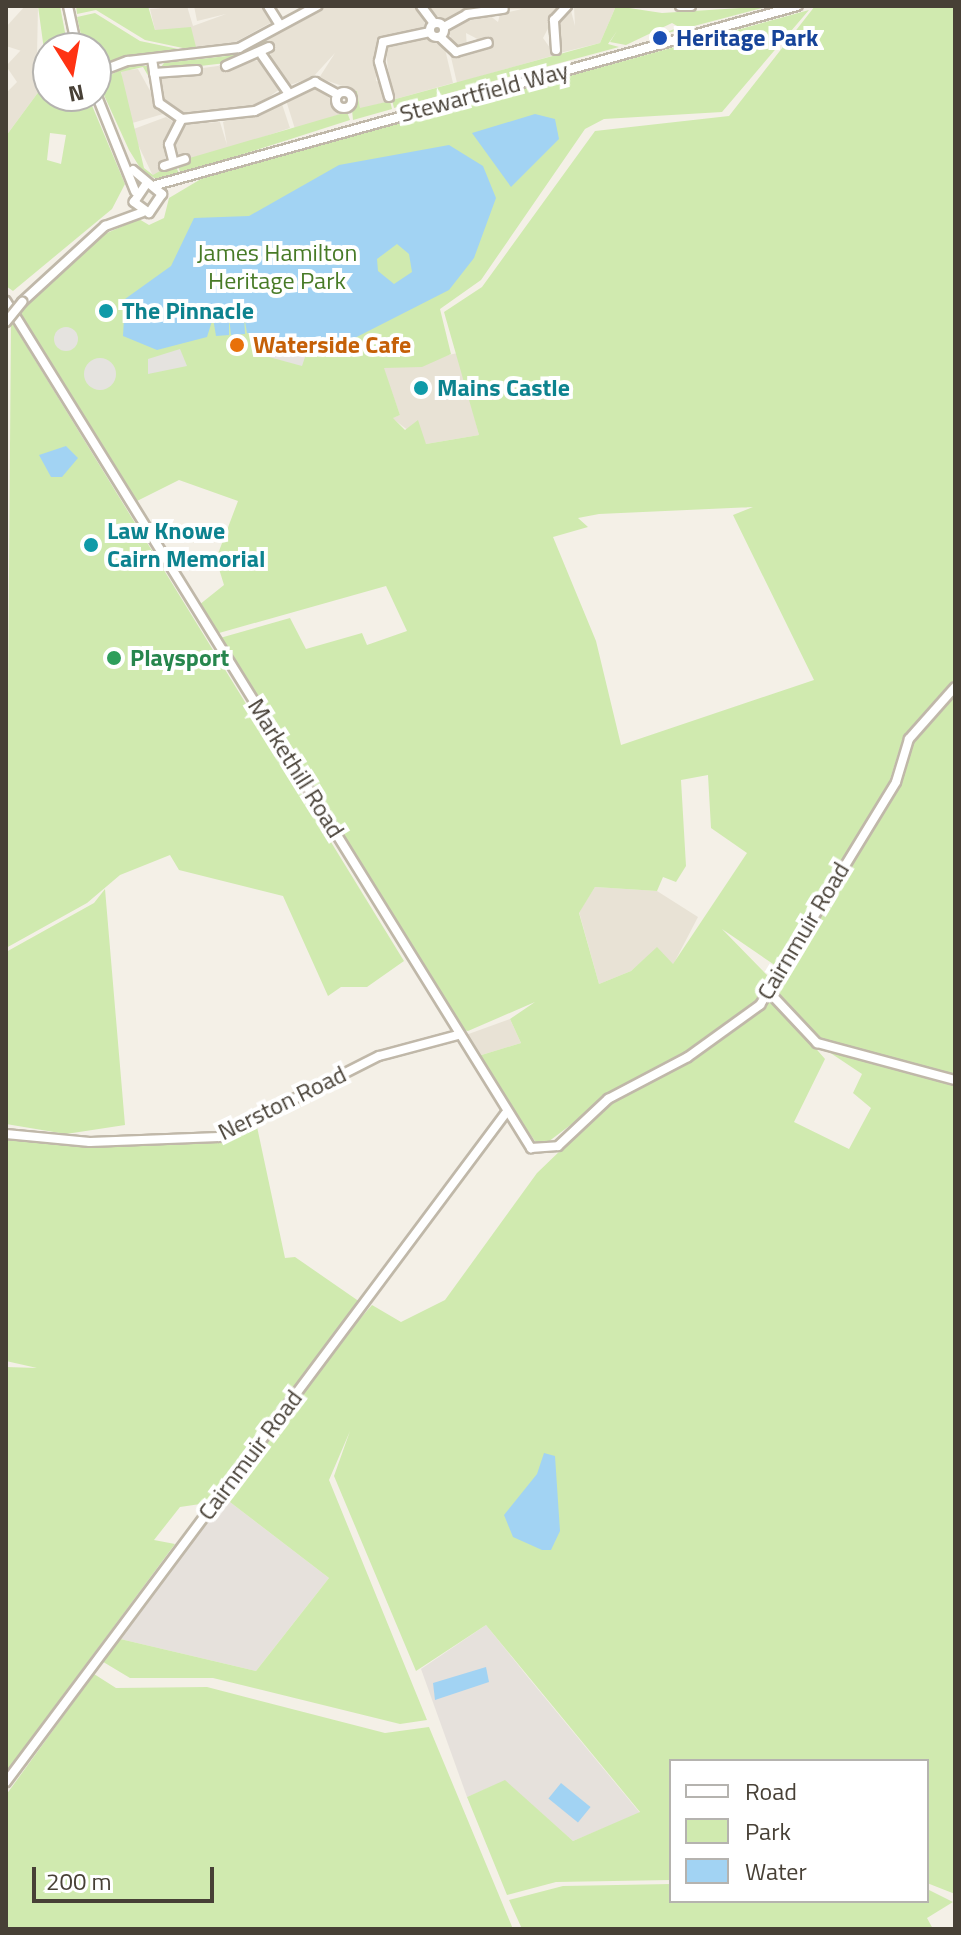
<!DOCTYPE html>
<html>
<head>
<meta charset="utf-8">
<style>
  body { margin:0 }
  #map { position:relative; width:961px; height:1935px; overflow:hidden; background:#f4f0e7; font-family:"Titillium Web",sans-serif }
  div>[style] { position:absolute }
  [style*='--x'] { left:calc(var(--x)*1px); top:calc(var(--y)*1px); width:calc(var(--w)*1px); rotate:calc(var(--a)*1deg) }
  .residential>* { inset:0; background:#e8e2d5 }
  .industrial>* { inset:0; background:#e6e1dc }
  .green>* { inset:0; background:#d0eaaf }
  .parking>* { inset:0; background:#e5e3df }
  .round { border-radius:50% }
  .water>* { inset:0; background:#a2d3f3; transform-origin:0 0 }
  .roads { filter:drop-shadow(2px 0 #c0b8a9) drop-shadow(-2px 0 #c0b8a9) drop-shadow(0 2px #c0b8a9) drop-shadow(0 -2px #c0b8a9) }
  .minor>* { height:8px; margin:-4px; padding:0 4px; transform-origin:4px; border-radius:4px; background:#fff }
  .minor>.ring { margin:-4px; padding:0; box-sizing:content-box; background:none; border:8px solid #fff; border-radius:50% }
  .bridges { filter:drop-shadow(2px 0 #c0b8a9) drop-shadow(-2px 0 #c0b8a9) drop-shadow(0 2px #c0b8a9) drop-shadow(0 -2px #c0b8a9) }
  .minor-bridge>* { height:8px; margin:-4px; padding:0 4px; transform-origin:4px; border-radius:4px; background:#fff }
  .dots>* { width:22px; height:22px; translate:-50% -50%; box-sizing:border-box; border:4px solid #fff; border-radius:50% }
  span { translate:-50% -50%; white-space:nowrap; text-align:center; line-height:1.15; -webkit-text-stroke:8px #fff; paint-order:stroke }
  .transit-label { font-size:24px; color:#164399; font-weight:700 }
  .left { translate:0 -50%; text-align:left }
  .street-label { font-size:24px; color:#474036 }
  .park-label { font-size:24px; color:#487b27 }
  .culture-label { font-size:24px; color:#0d838f; font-weight:700 }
  .food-label { font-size:24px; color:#c56008; font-weight:700 }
  .leisure-label { font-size:24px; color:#27864d; font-weight:700 }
  .frame { position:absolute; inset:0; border:8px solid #474036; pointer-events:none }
  .legend { position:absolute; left:669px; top:1759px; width:260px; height:144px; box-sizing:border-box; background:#fff; border:2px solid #b5b3af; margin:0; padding:10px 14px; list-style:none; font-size:24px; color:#474036 }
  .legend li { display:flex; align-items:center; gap:16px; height:40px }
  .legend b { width:40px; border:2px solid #b5b3af }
  .north { position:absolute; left:32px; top:32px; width:80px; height:80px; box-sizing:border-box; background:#fff; border:2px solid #b5b3af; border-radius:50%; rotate:169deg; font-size:22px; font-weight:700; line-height:32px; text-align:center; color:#474036 }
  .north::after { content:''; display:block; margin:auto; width:28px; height:36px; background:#ff3313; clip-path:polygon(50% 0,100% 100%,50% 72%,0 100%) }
  .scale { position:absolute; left:32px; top:1867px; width:182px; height:36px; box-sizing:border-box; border:4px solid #474036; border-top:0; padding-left:10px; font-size:24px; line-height:28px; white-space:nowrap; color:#474036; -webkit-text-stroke:6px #fff; paint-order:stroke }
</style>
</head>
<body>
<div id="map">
  <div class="residential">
    <i style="clip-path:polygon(25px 6px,38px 6px,37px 56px,6px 46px,6px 27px)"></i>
    <i style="clip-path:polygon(187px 6px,193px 26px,226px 14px,197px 21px,194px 6px,262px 6px,272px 22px,230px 45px,197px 51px,155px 30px,150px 9px)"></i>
    <i style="clip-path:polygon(325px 6px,416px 6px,423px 14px,426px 31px,378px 44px,376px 81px,384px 83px,390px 101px,360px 109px,357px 91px,319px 78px,335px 53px,313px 77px,290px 85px,269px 58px,273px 48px,263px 39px)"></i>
    <i style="clip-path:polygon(427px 6px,560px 6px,543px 38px,555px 55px,457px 83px,450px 53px,489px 45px,466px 33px,467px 49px,453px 47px,448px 27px,489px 15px,498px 22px,500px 14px,522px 9px,464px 11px,444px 22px)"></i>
    <i style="clip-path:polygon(616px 6px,600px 43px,560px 53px,557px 21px,570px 7px,575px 26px,574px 7px)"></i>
    <i style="clip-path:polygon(426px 37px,445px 49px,453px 83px,392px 100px,385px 45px)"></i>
    <i style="clip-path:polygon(21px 50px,44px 55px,48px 79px,6px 136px,6px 93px,17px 82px,6px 66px)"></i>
    <i style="clip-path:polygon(261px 60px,280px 89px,258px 105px,186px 115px,163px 99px,159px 74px)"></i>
    <i style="clip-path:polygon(138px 69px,163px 114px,129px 124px,121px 71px)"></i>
    <i style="clip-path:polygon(314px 86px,347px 112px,295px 129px,285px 97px)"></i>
    <i style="clip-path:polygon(281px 101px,290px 128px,187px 162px,175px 156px,173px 142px,187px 124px,220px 122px,227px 145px,223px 122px)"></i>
    <i style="clip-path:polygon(166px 117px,177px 124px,165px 140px,165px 169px,153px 176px,131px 130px)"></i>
    <i style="clip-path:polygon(458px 353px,479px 435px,426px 444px,392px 418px,400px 415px,383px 368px)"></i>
    <i style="clip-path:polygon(595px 887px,657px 891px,698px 917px,673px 965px,657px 948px,631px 971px,599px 984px,579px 912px)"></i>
    <i style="clip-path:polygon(510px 1019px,521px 1043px,475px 1057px,463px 1036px)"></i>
  </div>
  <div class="industrial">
    <i style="clip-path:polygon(226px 1499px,329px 1578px,256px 1671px,116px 1638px)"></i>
    <i style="clip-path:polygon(486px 1625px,527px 1676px,640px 1813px,573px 1841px,505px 1781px,467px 1797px,421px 1669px)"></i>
  </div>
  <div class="green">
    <i style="clip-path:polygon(evenodd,38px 6px,60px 6px,68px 48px,48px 48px,48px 96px,88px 96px,125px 184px,112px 209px,13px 291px,6px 286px,6px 136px,48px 79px,38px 6px,50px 133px,66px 135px,61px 164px,47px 160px,50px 133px)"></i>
    <i style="clip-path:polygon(76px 6px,148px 6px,155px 30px,191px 27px,197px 51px,145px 40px,96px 10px,77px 14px)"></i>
    <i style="clip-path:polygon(616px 6px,662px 13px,770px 6px,660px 35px,679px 27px,672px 23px,626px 45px,610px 42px,617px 31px,608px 44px,619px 47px,394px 108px,392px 100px,600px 43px)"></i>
    <i style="clip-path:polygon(evenodd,815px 6px,955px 6px,955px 682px,903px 738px,888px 786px,776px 966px,722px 929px,767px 975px,762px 999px,693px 1051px,625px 1084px,540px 1148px,475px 1057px,521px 1043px,510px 1019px,535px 1002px,468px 1031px,455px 1028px,220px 638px,290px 618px,306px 649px,362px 633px,367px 645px,407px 631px,386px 586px,219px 633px,199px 605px,224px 585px,216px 559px,238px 501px,179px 480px,135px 502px,19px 312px,100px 236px,139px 219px,149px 225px,164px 218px,169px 198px,206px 176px,809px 10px,722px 112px,604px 119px,585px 129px,481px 280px,440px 309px,451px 354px,422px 367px,384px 368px,400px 415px,393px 418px,405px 430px,418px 420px,426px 444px,479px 435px,444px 312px,482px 287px,595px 131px,729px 116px,815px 6px,753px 507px,733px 515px,814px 680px,621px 745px,596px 641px,553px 537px,588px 527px,578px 518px,599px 514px,753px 507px,815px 6px,708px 775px,711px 828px,747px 853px,673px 964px,657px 947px,631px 971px,599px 984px,579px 913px,595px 887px,657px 891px,663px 877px,676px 882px,686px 866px,681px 780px,708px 775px)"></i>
    <i style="clip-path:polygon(95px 13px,140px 41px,183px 50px,96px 68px,96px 48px,84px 48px,77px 17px)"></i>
    <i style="clip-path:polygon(263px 39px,268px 43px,234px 62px,158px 71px,164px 63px,227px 56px)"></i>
    <i style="clip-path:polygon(127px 66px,147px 66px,150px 79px,143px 67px,121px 72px,144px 168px,153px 175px,174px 163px,180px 175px,156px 179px,142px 171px,129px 150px,98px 82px)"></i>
    <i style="clip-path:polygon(350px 90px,357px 91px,360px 108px,390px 101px,392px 109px,353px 120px)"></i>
    <i style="clip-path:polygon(347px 112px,350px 120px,181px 174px,176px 162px)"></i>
    <i style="clip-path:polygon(11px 321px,404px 961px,367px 987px,341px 987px,328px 996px,283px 896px,179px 870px,170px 855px,120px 875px,87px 903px,6px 948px)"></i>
    <i style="clip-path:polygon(955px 692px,955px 1078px,819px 1041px,778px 995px,778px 983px,840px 887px,912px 739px)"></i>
    <i style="clip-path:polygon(105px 889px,125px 1125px,66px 1134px,6px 1124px,6px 952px,94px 903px)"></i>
    <i style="clip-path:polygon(772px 998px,825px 1059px,794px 1122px,849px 1149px,871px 1108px,853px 1093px,862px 1074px,826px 1050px,955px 1085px,955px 1894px,927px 1883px,927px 1761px,671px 1761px,671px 1880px,556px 1882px,507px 1895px,467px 1797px,505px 1780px,573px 1841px,640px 1812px,486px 1625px,416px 1671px,334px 1476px,350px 1431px,329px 1480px,427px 1720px,400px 1724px,213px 1678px,130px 1678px,100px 1660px,116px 1638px,256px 1671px,329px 1578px,226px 1499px,332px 1351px,372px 1305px,401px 1322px,445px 1300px,537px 1173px,614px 1099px,678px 1066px)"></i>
    <i style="clip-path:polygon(256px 1122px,285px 1258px,295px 1257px,360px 1302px,207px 1503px,180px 1507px,154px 1540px,175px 1544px,6px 1772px,6px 1367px,37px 1368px,6px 1361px,6px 1139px,202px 1143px)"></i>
    <i style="clip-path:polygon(94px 1674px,116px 1688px,207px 1687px,385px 1733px,429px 1727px,513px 1929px,6px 1929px,6px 1795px)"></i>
    <i style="clip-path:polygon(671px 1884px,671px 1901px,927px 1901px,927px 1889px,953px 1902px,927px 1918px,933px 1929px,522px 1929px,509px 1900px,563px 1886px)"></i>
  </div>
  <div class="parking">
    <i class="round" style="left:54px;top:327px;width:24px;height:24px"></i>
    <i style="clip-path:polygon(261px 338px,306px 354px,302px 366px,258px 354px)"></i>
    <i style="clip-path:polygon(180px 349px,187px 366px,148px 374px,148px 359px)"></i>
    <i class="round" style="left:84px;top:358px;width:32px;height:32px"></i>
  </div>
  <div class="water">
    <i style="clip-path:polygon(535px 114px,555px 119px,559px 139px,511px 187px,472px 133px)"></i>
    <i style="clip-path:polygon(evenodd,449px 145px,483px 166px,496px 198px,474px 258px,449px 290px,337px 347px,247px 333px,244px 315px,245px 334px,231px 335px,229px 317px,229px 335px,216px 336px,213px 318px,207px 337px,157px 350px,123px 336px,125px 299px,171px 266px,194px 218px,249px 216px,339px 165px,449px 145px,397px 244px,409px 254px,412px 272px,394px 284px,378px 271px,377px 259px,397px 244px)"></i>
    <i style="clip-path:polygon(66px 446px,78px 458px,62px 477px,51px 477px,39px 455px)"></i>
    <i style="clip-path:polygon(544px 1453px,555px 1456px,560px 1531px,551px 1550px,542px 1550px,513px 1537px,504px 1515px,537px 1474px)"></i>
    <i style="clip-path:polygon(486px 1667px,489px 1682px,435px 1700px,433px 1683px)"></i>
    <i style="left:561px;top:1783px;width:38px;height:20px;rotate:39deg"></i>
  </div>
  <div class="roads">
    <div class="minor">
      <i style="--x:68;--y:6;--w:43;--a:77.9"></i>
      <i style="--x:268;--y:6;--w:22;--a:58"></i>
      <i style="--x:421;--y:6;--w:21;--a:53"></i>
      <i style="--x:680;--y:6;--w:11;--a:0"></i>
      <i class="ring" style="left:430px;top:23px;width:6px;height:6px"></i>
      <i style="--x:444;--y:27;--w:26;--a:-29"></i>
      <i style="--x:467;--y:14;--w:37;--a:-8"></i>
      <i style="--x:440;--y:37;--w:22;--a:43"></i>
      <i style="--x:456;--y:52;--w:33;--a:-16"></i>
      <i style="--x:556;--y:50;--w:30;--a:-94"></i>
      <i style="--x:554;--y:20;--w:19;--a:-47"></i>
      <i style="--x:262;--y:55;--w:44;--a:55.2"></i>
      <i style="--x:152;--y:59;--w:45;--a:81"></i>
      <i style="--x:159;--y:103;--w:28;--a:35"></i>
      <i style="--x:182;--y:119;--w:73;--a:-6.3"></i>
      <i style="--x:255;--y:111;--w:67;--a:-25.8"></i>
      <i style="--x:315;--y:82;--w:26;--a:29"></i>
      <i style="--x:226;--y:66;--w:47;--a:-23.8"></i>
      <i style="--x:96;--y:73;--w:34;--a:-21"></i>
      <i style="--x:128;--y:61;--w:112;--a:-6.7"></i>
      <i style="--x:239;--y:48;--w:89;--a:-28.3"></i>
      <i style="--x:154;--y:73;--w:43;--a:-4"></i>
      <i class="ring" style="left:336px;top:92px;width:8px;height:8px"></i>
      <i style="--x:96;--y:94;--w:105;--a:68.1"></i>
      <i style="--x:389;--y:97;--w:37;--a:-106"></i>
      <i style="--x:379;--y:61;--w:19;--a:-78"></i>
      <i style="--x:383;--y:42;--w:48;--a:-12"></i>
      <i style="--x:173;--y:160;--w:16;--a:-104"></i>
      <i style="--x:169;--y:144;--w:28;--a:-63"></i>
      <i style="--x:164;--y:166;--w:22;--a:-18"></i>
      <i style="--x:133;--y:170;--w:38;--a:40"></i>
      <i style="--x:162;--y:194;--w:23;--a:124"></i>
      <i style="--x:149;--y:213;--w:19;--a:-144"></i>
      <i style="--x:134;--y:202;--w:23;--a:-56"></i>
      <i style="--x:156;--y:185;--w:666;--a:-15.6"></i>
      <i style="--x:6;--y:301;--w:997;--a:58.21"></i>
      <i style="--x:531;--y:1148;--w:27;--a:-4"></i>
      <i style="--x:558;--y:1146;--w:69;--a:-43.2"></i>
      <i style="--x:608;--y:1099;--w:90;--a:-27.7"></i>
      <i style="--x:688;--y:1057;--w:89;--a:-35.8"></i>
      <i style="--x:760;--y:1005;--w:261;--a:-58.6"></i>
      <i style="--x:896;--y:782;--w:45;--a:-73.2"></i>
      <i style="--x:909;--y:739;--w:69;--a:-48.5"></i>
      <i style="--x:22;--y:302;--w:113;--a:-42.5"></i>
      <i style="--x:105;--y:226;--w:40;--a:-20.2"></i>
      <i style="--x:770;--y:993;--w:69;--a:46.8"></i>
      <i style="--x:817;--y:1043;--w:143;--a:15"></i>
      <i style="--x:6;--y:1134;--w:84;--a:5.4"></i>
      <i style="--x:90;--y:1142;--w:129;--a:-2.2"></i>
      <i style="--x:219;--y:1137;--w:179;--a:-26.9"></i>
      <i style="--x:379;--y:1056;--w:82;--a:-14.9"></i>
      <i style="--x:6;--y:1782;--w:834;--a:-53.24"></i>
    </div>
  </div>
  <div class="bridges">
    <div class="minor-bridge">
      <i style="--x:6;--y:322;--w:26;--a:-51"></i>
    </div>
  </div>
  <div class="dots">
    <i style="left:660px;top:38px;background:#1a4fb4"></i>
    <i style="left:106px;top:311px;background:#0f9aa8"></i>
    <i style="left:237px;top:345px;background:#e8710a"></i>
    <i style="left:421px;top:388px;background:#0f9aa8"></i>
    <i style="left:91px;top:545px;background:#0f9aa8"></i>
    <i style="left:114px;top:658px;background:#2e9e5b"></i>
  </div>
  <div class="transit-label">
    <span class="left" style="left:676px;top:38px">Heritage Park</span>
  </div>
  <div class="street-label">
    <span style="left:484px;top:92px;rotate:-15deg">Stewartfield Way</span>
    <span style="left:296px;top:768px;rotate:58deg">Markethill Road</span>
    <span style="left:803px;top:931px;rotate:-59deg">Cairnmuir Road</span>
    <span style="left:282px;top:1103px;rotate:-26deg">Nerston Road</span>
    <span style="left:250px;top:1455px;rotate:-53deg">Cairnmuir Road</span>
  </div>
  <div class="park-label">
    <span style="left:277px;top:267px">James Hamilton<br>Heritage Park</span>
  </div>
  <div class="culture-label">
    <span class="left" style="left:122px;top:311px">The Pinnacle</span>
    <span class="left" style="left:437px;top:388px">Mains Castle</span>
    <span class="left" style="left:107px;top:545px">Law Knowe<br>Cairn Memorial</span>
  </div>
  <div class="food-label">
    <span class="left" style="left:253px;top:345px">Waterside Cafe</span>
  </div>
  <div class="leisure-label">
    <span class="left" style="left:130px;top:658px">Playsport</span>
  </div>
  <div class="frame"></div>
  <ul class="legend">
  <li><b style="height:10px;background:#fff"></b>Road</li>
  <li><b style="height:22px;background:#d0eaaf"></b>Park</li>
  <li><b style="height:22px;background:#a2d3f3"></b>Water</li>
  </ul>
  <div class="north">N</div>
  <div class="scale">200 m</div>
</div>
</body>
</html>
